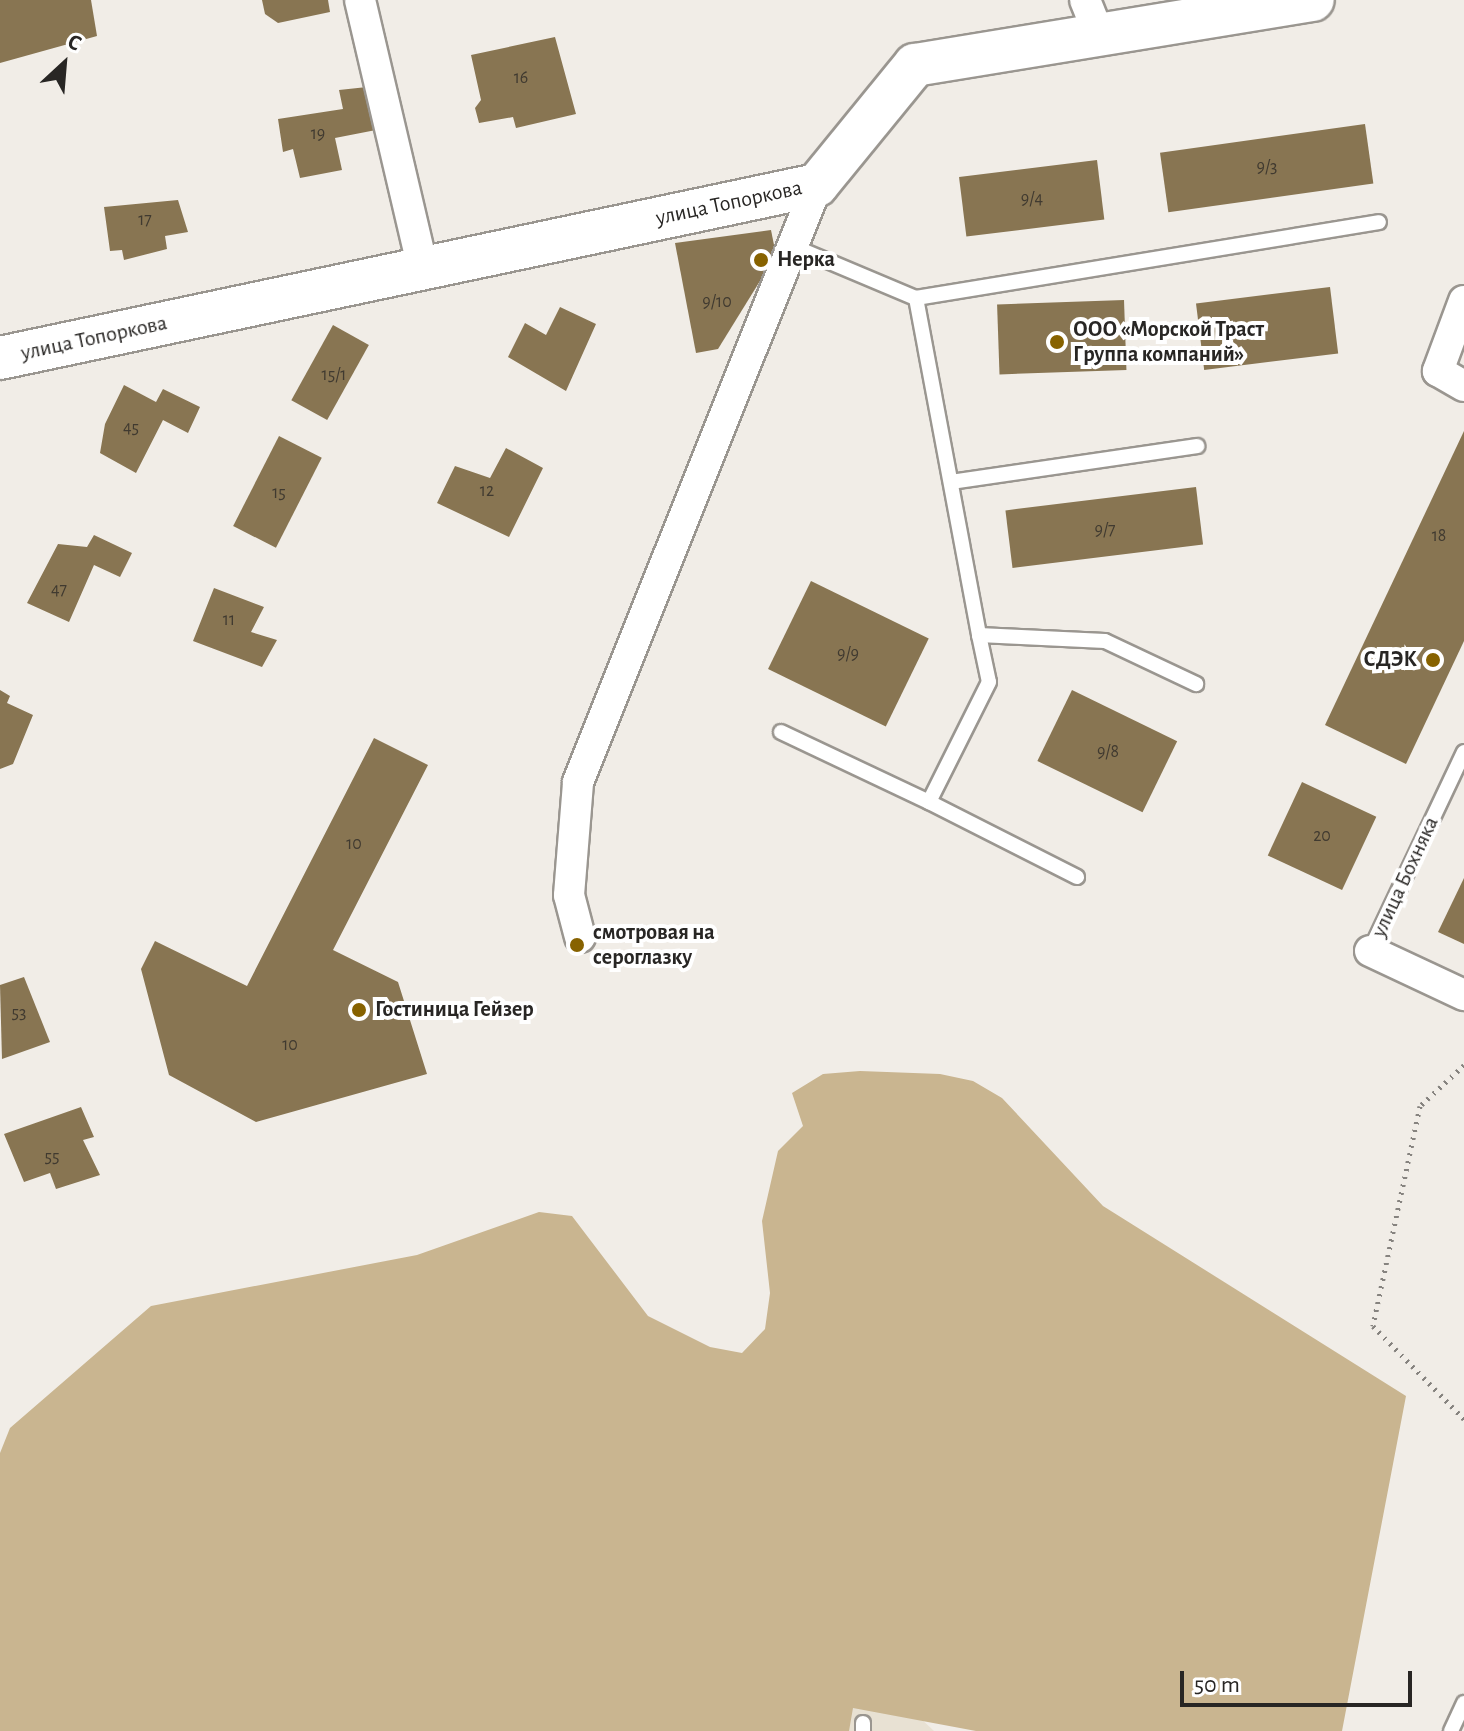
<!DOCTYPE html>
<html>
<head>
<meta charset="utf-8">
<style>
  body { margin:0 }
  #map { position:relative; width:1464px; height:1731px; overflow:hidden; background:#f1ede7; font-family:"Alegreya Sans",sans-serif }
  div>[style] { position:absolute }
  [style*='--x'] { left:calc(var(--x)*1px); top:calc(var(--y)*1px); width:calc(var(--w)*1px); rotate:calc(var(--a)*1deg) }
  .built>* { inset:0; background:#e8e1d3 }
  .forest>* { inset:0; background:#c9b590 }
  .building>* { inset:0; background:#887552; transform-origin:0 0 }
  .path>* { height:5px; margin-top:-2.5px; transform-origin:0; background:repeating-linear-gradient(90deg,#86837f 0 2px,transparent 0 8px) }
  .roads { filter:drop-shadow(2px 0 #9a9690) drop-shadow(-2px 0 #9a9690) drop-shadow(0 2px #9a9690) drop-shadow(0 -2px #9a9690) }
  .lane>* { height:14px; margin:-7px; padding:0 7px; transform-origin:7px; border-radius:7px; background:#fff }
  .street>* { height:30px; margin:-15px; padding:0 15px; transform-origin:15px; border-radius:15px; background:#fff }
  .secondary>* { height:42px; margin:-21px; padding:0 21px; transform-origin:21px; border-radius:21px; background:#fff }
  .dots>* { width:22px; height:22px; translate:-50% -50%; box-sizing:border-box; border:4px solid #fff; border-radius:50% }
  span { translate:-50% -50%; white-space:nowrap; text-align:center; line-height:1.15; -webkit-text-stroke:8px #fff; paint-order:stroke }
  .number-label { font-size:18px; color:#403a30 }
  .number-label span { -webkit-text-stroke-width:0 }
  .street-label { font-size:22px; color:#282624 }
  .poi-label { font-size:22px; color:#282624; font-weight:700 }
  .left { translate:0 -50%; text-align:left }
  .right { translate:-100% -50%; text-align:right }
  .north { position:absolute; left:24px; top:24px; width:80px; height:80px; -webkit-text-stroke:6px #fff; paint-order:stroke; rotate:26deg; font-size:22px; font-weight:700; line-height:32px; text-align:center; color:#282624 }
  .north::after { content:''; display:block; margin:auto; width:28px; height:36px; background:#282624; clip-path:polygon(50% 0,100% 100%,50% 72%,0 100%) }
  .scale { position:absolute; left:1180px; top:1671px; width:232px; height:36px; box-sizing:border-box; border:4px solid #282624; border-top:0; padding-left:10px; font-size:24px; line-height:28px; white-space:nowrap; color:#282624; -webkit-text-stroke:6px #fff; paint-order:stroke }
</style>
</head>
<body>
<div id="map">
  <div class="built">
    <i style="clip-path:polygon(810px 1691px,902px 1701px,934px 1731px,797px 1731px)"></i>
  </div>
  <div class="forest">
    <i style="clip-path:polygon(860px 1071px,940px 1074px,973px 1081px,1002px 1098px,1103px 1206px,1406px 1396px,1342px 1731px,976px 1731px,853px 1708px,849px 1731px,0 1731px,0 1453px,10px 1428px,151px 1306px,417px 1255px,539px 1212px,572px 1216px,648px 1316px,710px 1347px,742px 1353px,765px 1329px,770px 1293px,762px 1221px,778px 1151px,803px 1126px,792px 1093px,823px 1074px)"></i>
  </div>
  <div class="building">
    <i style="clip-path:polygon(0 0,91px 0,97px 36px,0 63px)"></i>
    <i style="clip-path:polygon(262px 0,328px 0,330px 12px,278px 23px,265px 14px)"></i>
    <i style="clip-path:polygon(555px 37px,576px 114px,516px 128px,513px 117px,479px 123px,475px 108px,481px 100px,471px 55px)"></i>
    <i style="clip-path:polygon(367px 87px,376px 130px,335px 138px,342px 170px,300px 178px,293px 149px,283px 152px,278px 119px,343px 109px,339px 90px)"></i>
    <i style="left:1365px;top:124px;width:60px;height:207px;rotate:82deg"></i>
    <i style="left:1097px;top:160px;width:60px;height:139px;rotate:83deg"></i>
    <i style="clip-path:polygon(178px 200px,188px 232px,165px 236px,167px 249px,124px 260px,122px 250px,110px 251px,104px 207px)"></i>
    <i style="clip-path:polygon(771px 230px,776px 255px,718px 349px,696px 353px,675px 243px)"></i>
    <i style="left:1330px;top:287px;width:67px;height:135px;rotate:83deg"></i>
    <i style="left:1124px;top:300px;width:70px;height:127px;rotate:88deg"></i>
    <i style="clip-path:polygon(560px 307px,596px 324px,566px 391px,508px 357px,525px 323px,546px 335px)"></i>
    <i style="left:333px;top:325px;width:41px;height:86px;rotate:29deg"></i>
    <i style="clip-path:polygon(124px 385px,156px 402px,163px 389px,200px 407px,188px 433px,163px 420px,136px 473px,100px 453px,105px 424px)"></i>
    <i style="clip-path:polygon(1464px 431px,1464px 641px,1406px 764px,1325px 725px)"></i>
    <i style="left:279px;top:436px;width:48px;height:101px;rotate:27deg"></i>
    <i style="clip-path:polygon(506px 448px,543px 468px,509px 537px,437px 503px,455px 466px,490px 478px)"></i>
    <i style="left:1196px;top:487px;width:58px;height:192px;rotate:83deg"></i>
    <i style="clip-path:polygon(94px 535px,132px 553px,120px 577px,94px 565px,69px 622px,27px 603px,58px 544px,87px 547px)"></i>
    <i style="left:811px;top:581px;width:131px;height:98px;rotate:26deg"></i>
    <i style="clip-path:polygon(214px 588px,264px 607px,251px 632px,277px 640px,262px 667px,193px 641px)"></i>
    <i style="clip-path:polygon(0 690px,10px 696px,7px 703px,33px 715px,13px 764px,0 769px)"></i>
    <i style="left:1072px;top:690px;width:117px;height:79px;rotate:26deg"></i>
    <i style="clip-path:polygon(374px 738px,428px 765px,333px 950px,398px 982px,427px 1074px,256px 1122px,169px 1075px,141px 969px,155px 941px,247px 986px)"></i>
    <i style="left:1302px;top:782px;width:82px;height:81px;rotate:25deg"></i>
    <i style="clip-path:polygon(1464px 878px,1464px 944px,1438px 932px)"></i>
    <i style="clip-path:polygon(24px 977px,50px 1042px,2px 1059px,0 985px)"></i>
    <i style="clip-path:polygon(81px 1107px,94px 1137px,83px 1140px,100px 1175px,56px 1189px,50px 1173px,24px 1182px,4px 1134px)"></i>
  </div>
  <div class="path">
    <i style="--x:1464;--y:1065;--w:60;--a:137"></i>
    <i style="--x:1420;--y:1106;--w:225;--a:102.1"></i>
    <i style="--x:1373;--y:1326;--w:130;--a:45.6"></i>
  </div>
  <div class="roads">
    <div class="lane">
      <i style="--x:792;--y:246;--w:134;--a:22.8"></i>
      <i style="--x:916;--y:298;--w:469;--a:-9.3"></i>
      <i style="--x:916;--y:298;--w:343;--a:79.4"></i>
      <i style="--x:979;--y:635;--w:126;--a:2.7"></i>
      <i style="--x:1105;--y:641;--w:101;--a:25.3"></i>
      <i style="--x:951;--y:482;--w:249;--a:-8.3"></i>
      <i style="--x:979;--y:635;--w:48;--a:78"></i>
      <i style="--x:989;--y:682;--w:134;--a:116.6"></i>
      <i style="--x:929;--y:802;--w:166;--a:26.9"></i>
      <i style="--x:781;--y:732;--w:164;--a:25.3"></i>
      <i style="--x:1370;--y:951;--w:220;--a:-64.7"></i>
      <i style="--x:863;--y:1723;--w:8;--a:90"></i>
      <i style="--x:1451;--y:1731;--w:31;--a:-65"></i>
    </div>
    <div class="street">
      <i style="--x:360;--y:0;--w:275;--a:76.8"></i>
      <i style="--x:1085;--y:0;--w:35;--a:68"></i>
      <i style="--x:1464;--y:301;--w:75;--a:110.4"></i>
      <i style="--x:1438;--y:371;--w:30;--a:30"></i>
      <i style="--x:580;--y:937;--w:43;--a:-104.7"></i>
      <i style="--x:569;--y:895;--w:113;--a:-85.4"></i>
      <i style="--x:578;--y:782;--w:643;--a:-68.18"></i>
      <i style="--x:1370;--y:951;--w:104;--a:25.1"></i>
    </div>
    <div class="secondary">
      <i style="--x:0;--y:358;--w:835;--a:-11.96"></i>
      <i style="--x:817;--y:185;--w:155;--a:-50.8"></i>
      <i style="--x:915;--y:65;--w:403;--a:-9.3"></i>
    </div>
  </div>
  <div class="dots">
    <i style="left:761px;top:260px;background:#876200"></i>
    <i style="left:1057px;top:342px;background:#876200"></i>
    <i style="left:1433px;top:660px;background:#876200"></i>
    <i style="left:577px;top:945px;background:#876200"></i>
    <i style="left:359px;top:1010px;background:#876200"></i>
  </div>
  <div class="number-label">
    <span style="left:521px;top:78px">16</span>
    <span style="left:318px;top:134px">19</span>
    <span style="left:1267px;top:167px">9/3</span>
    <span style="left:1032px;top:199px">9/4</span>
    <span style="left:145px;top:220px">17</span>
    <span style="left:717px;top:302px">9/10</span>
    <span style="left:334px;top:375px">15/1</span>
    <span style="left:131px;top:428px">45</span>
    <span style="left:487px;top:491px">12</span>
    <span style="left:279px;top:493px">15</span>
    <span style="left:1105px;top:530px">9/7</span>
    <span style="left:1439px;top:536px">18</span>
    <span style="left:59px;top:590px">47</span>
    <span style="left:229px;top:620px">11</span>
    <span style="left:848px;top:654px">9/9</span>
    <span style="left:1108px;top:752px">9/8</span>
    <span style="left:1322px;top:836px">20</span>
    <span style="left:354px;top:844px">10</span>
    <span style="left:19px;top:1013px">53</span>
    <span style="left:290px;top:1045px">10</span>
    <span style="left:52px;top:1157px">55</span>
  </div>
  <div class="street-label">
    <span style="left:729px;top:203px;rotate:-12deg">улица Топоркова</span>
    <span style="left:94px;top:338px;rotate:-12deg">улица Топоркова</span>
    <span style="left:1405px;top:877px;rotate:-65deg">улица Бохняка</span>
  </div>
  <div class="poi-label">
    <span class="left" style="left:777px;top:260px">Нерка</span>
    <span class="left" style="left:1073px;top:342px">ООО «Морской Траст<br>Группа компаний»</span>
    <span class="right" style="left:1417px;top:660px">СДЭК</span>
    <span class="left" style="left:593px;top:945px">смотровая на<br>сероглазку</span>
    <span class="left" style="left:375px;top:1010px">Гостиница Гейзер</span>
  </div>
  <div class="north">С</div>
  <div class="scale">50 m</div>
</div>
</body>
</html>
